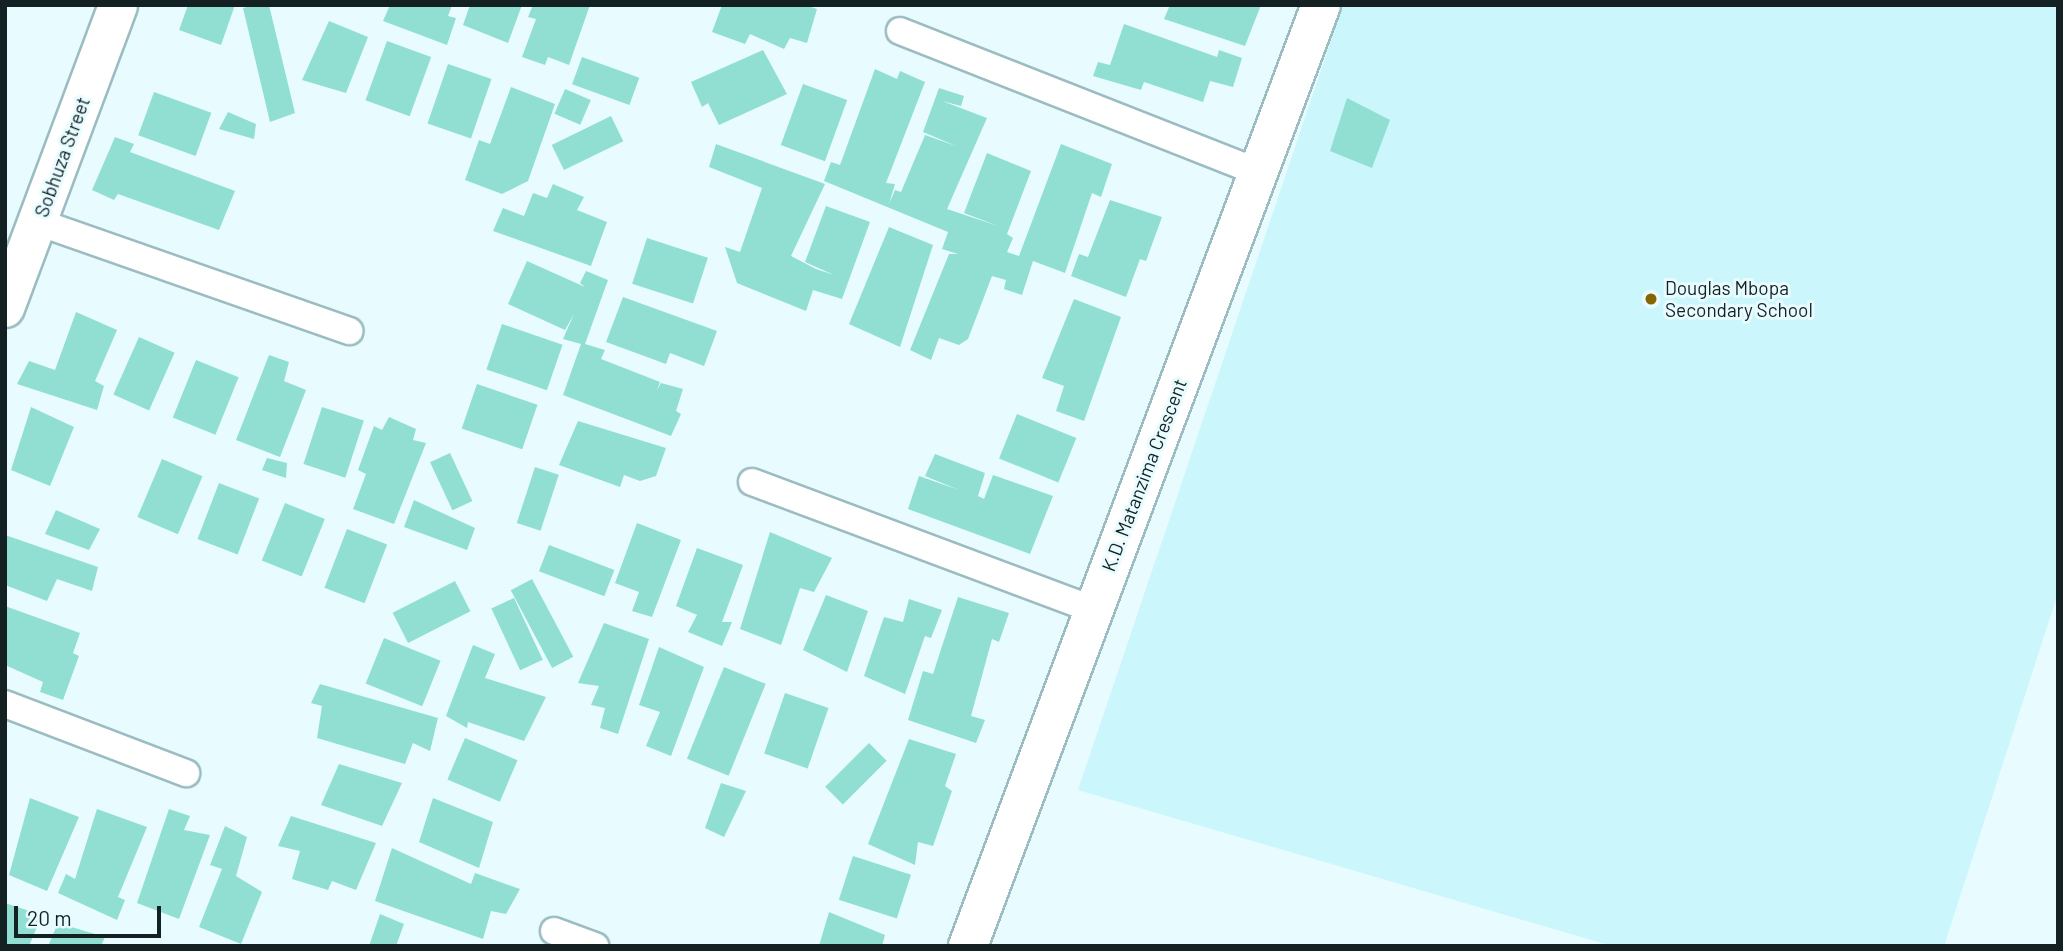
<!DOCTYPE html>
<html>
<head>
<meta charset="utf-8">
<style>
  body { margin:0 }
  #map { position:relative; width:2063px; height:951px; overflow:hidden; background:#e8fcff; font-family:Barlow,sans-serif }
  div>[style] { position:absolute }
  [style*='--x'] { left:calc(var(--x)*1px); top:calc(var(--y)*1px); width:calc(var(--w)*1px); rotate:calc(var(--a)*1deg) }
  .built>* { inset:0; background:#caf6fc }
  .building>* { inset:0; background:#90dfd2; transform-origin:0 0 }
  .roads { filter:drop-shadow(2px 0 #9bbcc1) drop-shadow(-2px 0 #9bbcc1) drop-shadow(0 2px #9bbcc1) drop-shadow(0 -2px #9bbcc1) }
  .service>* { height:26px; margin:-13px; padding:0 13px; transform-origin:13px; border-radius:13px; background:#fff }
  .minor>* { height:38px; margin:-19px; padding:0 19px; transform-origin:19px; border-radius:19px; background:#fff }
  .dots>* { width:19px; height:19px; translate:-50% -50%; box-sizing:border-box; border:4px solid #e8fcff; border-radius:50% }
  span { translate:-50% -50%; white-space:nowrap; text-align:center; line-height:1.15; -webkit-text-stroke:6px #e8fcff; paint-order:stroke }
  .street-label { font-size:19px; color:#142123 }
  .poi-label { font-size:19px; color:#142123 }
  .left { translate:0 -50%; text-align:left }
  .frame { position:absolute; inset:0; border:7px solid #142123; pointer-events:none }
  .scale { position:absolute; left:14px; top:906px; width:147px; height:32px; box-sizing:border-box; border:4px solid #142123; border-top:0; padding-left:9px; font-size:21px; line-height:24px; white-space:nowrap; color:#142123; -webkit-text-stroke:5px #e8fcff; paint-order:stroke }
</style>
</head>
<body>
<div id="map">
  <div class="built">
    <i style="clip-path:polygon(1343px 5px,2058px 5px,2058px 593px,1944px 946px,1612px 946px,1078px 790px)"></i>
  </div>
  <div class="building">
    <i style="clip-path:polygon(188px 5px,235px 5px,221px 45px,179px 30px)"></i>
    <i style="clip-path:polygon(255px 5px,269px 5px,295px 113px,270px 122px,243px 8px)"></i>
    <i style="clip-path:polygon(390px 5px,452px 5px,448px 16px,456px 18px,447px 45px,383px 21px)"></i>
    <i style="clip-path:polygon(470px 5px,522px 5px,508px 43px,463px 25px)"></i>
    <i style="clip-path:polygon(533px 5px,590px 5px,569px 65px,548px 57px,545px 65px,522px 57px,536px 19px,528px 17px)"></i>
    <i style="clip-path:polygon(722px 5px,805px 5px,817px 9px,807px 43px,790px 38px,784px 49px,750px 34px,745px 44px,712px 32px)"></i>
    <i style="clip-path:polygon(1170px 5px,1261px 5px,1245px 46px,1164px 19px)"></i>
    <i style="clip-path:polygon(329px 21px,368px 37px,346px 93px,302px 80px)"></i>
    <i style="clip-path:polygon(1124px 24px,1217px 57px,1219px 50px,1242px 58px,1233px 87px,1210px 81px,1203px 102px,1144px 82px,1141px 90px,1093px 76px,1098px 62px,1110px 65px)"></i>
    <i style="left:387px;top:41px;width:47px;height:63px;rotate:20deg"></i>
    <i style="clip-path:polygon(763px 50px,787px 94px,719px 125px,708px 103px,702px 107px,691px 82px)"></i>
    <i style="left:582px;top:57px;width:61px;height:29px;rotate:20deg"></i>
    <i style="left:448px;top:64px;width:46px;height:63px;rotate:19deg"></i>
    <i style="clip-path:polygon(875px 69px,897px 79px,900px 71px,925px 82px,886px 183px,895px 184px,889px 204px,895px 190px,901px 192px,925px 135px,956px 146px,923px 132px,939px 88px,964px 96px,961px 106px,942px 101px,987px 118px,947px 209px,998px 226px,964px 213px,987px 153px,1031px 171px,1007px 234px,1013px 238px,1007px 252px,1019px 256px,1061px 144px,1112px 164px,1101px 197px,1092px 193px,1065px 273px,1033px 261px,1022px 295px,1004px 289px,1006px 280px,992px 276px,968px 339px,959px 345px,939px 338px,931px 360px,910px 350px,949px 254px,958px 254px,942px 249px,948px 232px,824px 181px,831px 162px,840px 165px)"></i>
    <i style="left:803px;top:84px;width:47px;height:65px;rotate:20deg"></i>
    <i style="clip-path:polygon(511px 87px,555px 104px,528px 181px,502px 194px,465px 180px,479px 140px,490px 144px)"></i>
    <i style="left:565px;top:89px;width:28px;height:27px;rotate:23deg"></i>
    <i style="left:154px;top:92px;width:61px;height:46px;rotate:20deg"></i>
    <i style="clip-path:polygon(1347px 98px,1390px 120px,1372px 168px,1330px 151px)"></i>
    <i style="clip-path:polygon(228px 112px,256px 124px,254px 139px,219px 129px)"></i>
    <i style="left:611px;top:116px;width:28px;height:66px;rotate:64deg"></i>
    <i style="clip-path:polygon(115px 137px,134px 144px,130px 152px,235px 191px,219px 230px,118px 194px,114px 200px,92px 190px)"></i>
    <i style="clip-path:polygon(716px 144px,825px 184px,791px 256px,816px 269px,834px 275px,805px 262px,826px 206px,870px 222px,842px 299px,813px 290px,806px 311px,737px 283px,725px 247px,740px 252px,762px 188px,709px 167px)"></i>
    <i style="clip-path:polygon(553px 184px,584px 197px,577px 210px,607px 222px,591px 266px,493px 231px,503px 208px,524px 216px,533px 193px,547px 198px)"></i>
    <i style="clip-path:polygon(1110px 200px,1162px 217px,1146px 261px,1140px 259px,1126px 297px,1071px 276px,1079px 254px,1088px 257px)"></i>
    <i style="clip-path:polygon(889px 227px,933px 245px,900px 347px,849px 324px)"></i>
    <i style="left:647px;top:238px;width:64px;height:48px;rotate:18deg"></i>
    <i style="clip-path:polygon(527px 261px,585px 287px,580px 283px,586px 271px,608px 280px,585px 344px,605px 350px,601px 359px,660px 382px,657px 390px,661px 383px,683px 389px,676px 411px,681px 414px,671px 436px,563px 395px,581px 344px,563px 339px,574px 314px,565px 330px,508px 304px)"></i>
    <i style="clip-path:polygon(623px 297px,717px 331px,704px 366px,670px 353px,666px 364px,606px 342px)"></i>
    <i style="clip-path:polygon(1074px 299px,1121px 317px,1084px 421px,1056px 411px,1064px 386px,1042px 378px)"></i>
    <i style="clip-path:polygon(76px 312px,117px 330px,95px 381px,104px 386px,97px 410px,17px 384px,29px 361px,55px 370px)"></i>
    <i style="left:502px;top:324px;width:64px;height:48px;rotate:19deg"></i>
    <i style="left:139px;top:337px;width:39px;height:63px;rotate:24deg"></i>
    <i style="clip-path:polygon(269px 355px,289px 362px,284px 381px,306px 390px,280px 457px,236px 440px)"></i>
    <i style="left:196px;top:360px;width:46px;height:62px;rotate:22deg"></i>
    <i style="left:477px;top:384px;width:64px;height:47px;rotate:19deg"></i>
    <i style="clip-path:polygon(31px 407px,74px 427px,50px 486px,11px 470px)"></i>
    <i style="left:322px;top:407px;width:44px;height:60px;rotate:18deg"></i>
    <i style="left:1017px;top:414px;width:64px;height:48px;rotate:22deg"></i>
    <i style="clip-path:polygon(389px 417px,416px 429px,413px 440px,426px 443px,394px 524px,353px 509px,366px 474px,358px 470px,374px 426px,382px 430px)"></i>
    <i style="clip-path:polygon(578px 421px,666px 448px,656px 476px,640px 481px,624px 475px,620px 487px,559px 465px)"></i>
    <i style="left:450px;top:453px;width:53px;height:22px;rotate:65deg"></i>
    <i style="clip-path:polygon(935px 454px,985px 473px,978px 496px,984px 499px,993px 475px,1053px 496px,1030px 554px,908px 509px,919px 476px,959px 490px,925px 476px)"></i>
    <i style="clip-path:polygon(267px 458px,287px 463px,286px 478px,262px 470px)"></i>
    <i style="left:162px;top:459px;width:44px;height:63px;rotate:23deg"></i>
    <i style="left:535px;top:467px;width:25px;height:59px;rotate:18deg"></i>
    <i style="left:219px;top:483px;width:43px;height:60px;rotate:21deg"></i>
    <i style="clip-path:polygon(414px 500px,475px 528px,467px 550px,404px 527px)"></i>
    <i style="left:285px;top:503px;width:43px;height:62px;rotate:22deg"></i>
    <i style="clip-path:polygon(56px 510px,100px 529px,89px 550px,45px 534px)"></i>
    <i style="clip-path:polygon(637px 523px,681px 540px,652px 617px,632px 611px,639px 592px,615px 583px)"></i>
    <i style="left:347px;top:529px;width:43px;height:63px;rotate:21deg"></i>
    <i style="clip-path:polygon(770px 532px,832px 558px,814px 592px,800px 588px,781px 645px,740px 629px)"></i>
    <i style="clip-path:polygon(5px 535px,98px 567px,92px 591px,57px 579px,47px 601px,5px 585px)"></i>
    <i style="left:549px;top:545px;width:70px;height:28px;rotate:21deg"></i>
    <i style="clip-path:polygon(697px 548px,743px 565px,722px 622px,732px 622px,722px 646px,688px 632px,697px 615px,676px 606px)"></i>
    <i style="left:532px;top:579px;width:88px;height:24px;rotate:62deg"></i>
    <i style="left:455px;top:581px;width:34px;height:70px;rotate:63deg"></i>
    <i style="clip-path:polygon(826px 595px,868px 611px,847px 672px,803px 650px)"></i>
    <i style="clip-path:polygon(958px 597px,1009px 613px,999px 642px,992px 639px,971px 716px,985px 720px,976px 743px,908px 720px,923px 671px,933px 674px)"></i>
    <i style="left:514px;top:598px;width:68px;height:25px;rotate:65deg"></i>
    <i style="clip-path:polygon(909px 599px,942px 610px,931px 638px,925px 636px,905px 694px,864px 676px,884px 617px,903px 622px)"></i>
    <i style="clip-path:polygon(5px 606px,80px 633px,73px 653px,79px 656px,63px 700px,40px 692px,43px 682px,5px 665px)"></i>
    <i style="clip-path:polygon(604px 623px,649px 639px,618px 734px,600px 728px,605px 708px,591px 705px,599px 686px,578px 683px)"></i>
    <i style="left:384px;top:638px;width:61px;height:49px;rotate:22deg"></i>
    <i style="clip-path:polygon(473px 645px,495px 654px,485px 678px,546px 697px,524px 741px,468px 722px,467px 728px,446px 716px)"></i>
    <i style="clip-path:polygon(659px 647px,704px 667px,671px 756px,646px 746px,660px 712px,639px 705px)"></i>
    <i style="left:724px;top:667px;width:45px;height:99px;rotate:22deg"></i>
    <i style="clip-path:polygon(320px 684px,438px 718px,430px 751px,413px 743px,405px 764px,317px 738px,322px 706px,311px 703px)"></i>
    <i style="left:785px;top:693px;width:46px;height:64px;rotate:19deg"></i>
    <i style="left:465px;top:738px;width:57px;height:45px;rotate:23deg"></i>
    <i style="clip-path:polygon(909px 739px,956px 754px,945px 786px,952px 791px,933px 846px,918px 842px,915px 865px,868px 844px)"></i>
    <i style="left:869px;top:743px;width:25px;height:62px;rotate:45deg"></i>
    <i style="clip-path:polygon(339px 764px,402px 783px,382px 826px,321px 805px)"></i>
    <i style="clip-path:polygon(721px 783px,746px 791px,724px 837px,705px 828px)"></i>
    <i style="clip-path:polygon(30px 798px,79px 817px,47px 891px,9px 875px)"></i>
    <i style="clip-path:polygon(433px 798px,493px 822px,479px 868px,419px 842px)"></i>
    <i style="clip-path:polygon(97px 809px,147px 827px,118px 897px,125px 900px,117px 920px,58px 893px,66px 874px,75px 879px)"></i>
    <i style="clip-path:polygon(169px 809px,190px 816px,184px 830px,210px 835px,179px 919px,137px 903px)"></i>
    <i style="clip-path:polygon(291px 816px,376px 843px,356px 890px,332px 881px,328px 890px,292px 879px,300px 851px,278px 846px)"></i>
    <i style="clip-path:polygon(225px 826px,247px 837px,236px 876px,262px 892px,241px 944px,199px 927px,222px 869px,210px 865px)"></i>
    <i style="clip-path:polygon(392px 848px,471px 884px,475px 873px,520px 889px,506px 914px,491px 911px,483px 939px,375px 901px)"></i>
    <i style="left:853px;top:856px;width:61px;height:46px;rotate:18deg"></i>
    <i style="clip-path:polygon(5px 903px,42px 915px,29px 946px,5px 946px)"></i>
    <i style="clip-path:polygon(829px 912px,885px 935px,882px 946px,819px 946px)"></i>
    <i style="clip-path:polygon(380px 914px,404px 924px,396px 946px,369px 946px)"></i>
    <i style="clip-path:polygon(58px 923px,105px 937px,101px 946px,48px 946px)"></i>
  </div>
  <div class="roads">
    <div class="service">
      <i style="--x:900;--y:31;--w:385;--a:21.5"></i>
      <i style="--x:38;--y:222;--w:330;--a:19.3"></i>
      <i style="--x:752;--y:482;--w:365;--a:20.5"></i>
      <i style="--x:5;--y:704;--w:194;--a:20.9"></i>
      <i style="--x:554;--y:931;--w:44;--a:20.1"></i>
    </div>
    <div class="minor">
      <i style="--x:5;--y:308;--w:323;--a:-69.5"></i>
      <i style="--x:968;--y:946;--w:1005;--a:-69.44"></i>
    </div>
  </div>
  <div class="dots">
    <i style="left:1651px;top:299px;background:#866601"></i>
  </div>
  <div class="street-label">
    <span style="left:62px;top:157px;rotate:-70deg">Sobhuza Street</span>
    <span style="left:1144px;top:475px;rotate:-69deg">K.D. Matanzima Crescent</span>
  </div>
  <div class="poi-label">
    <span class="left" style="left:1665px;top:299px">Douglas Mbopa<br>Secondary School</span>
  </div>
  <div class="frame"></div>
  <div class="scale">20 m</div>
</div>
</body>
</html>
